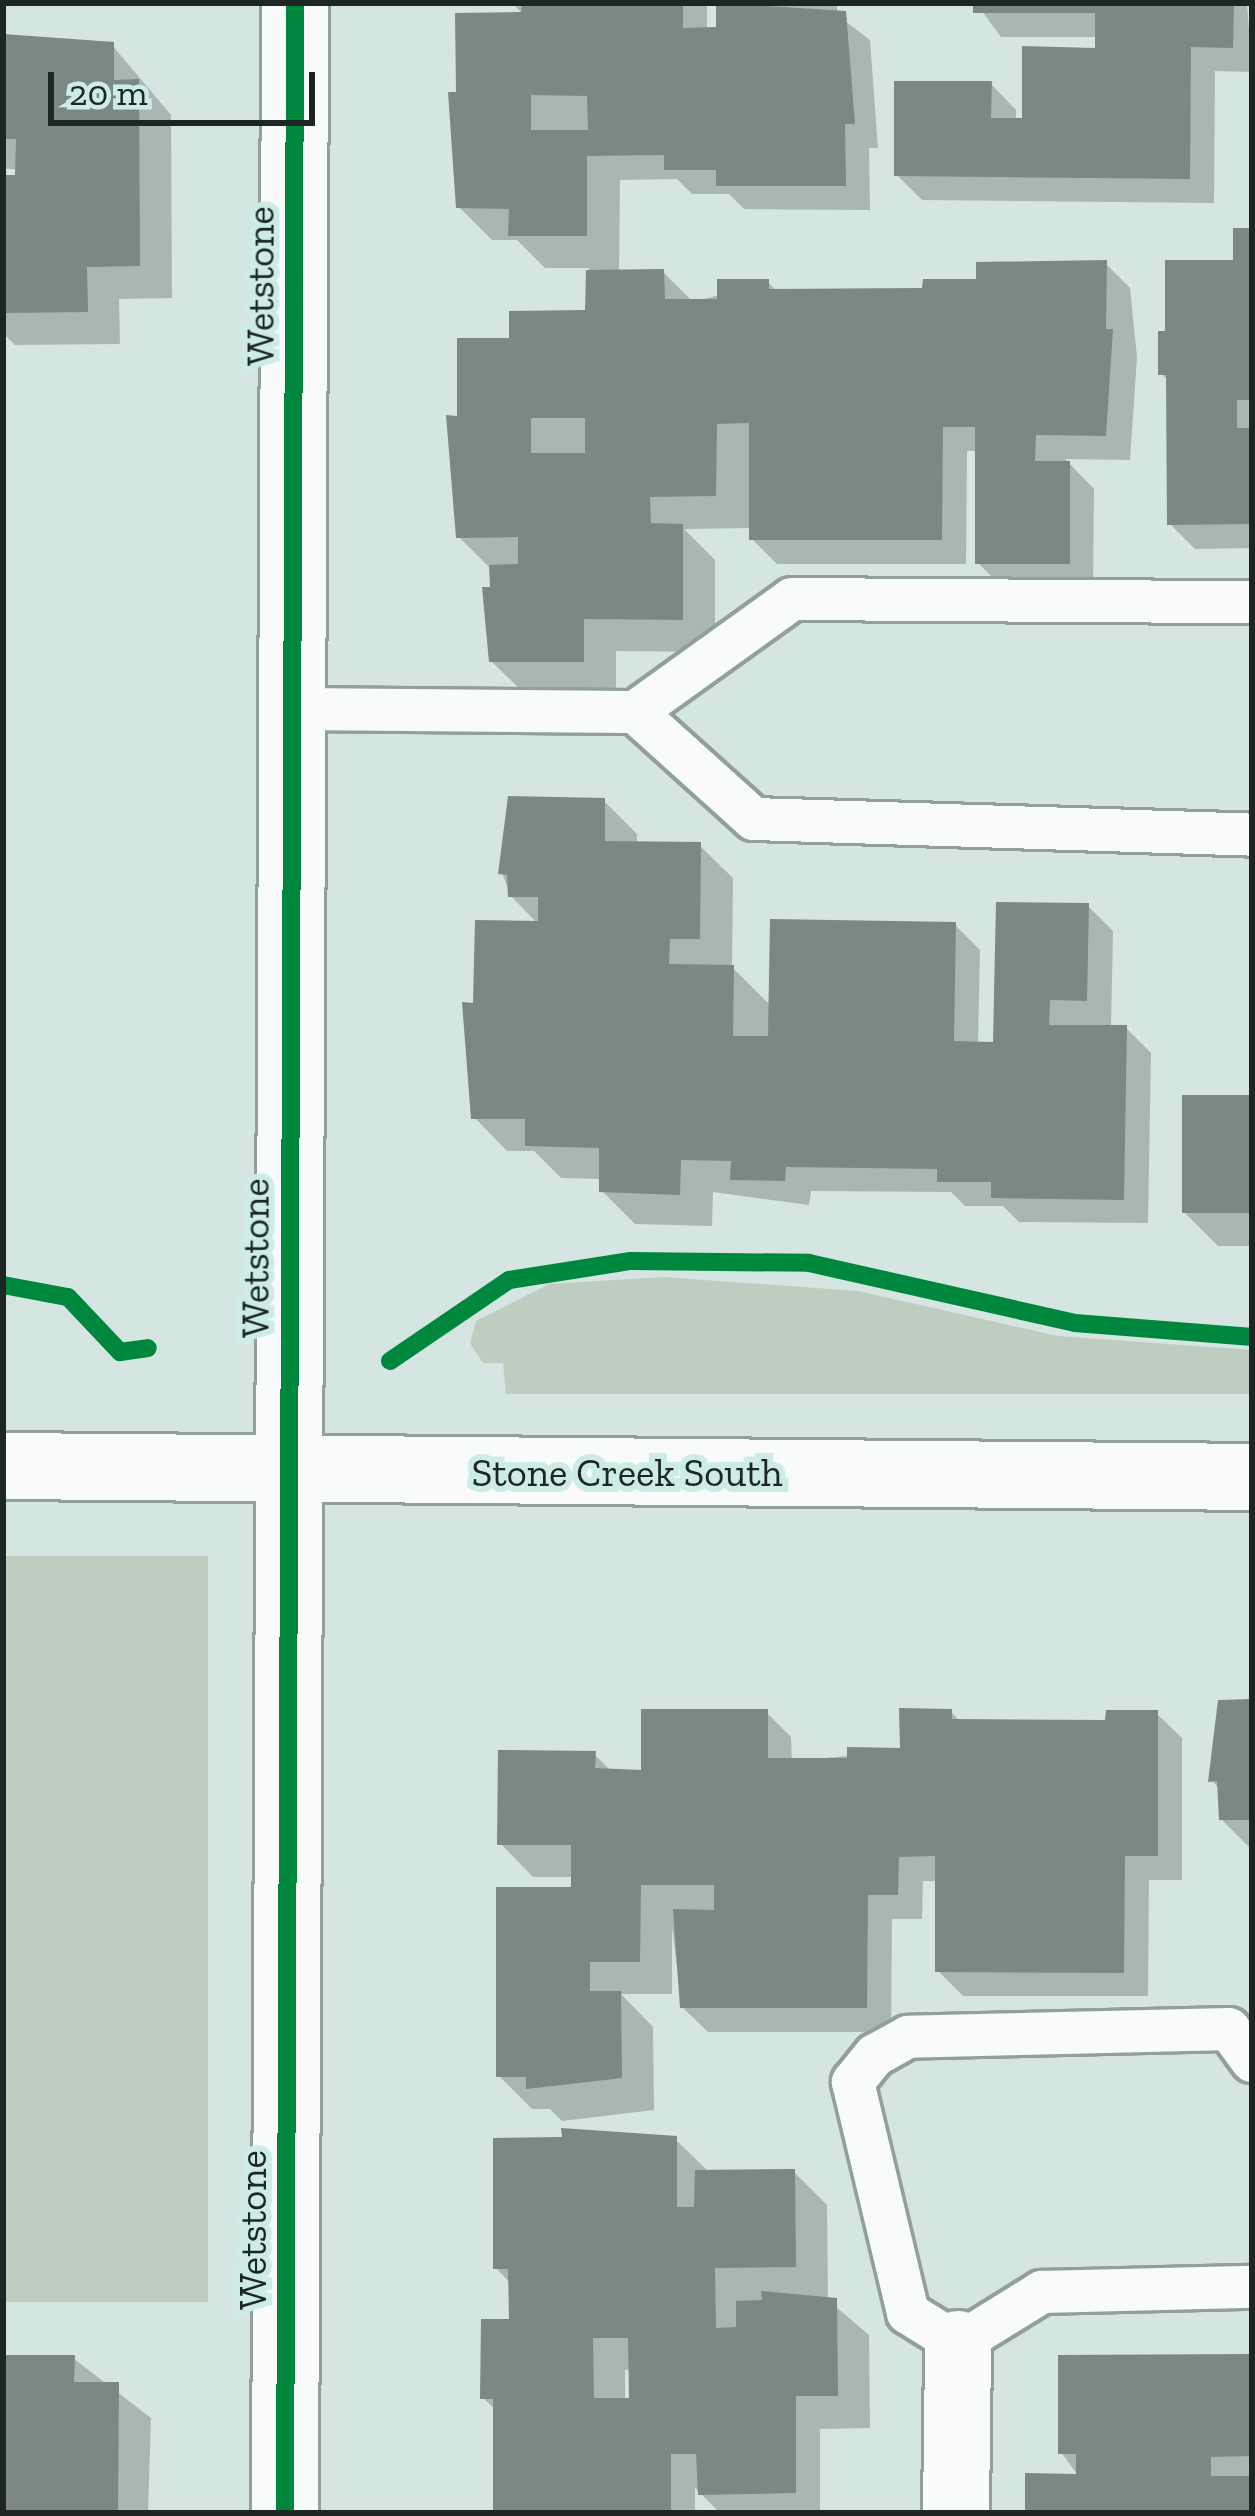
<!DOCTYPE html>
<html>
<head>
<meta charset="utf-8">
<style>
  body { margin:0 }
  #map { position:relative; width:1255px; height:2516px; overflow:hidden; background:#d4e5e2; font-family:"Zilla Slab",serif }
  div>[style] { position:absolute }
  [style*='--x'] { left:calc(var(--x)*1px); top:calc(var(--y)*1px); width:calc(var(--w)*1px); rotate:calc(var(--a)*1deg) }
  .green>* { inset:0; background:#bfcdc0; transform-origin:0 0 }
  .shadow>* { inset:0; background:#0003 }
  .building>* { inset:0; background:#7b8883; transform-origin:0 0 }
  .roads { filter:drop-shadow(3px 0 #939f9d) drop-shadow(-3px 0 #939f9d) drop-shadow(0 3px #939f9d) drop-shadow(0 -3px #939f9d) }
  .service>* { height:42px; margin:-21px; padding:0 21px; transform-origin:21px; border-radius:21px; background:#f9fbfb }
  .minor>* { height:66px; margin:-33px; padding:0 33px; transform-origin:33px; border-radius:33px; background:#f9fbfb }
  .tertiary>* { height:66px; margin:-33px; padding:0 33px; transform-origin:33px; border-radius:33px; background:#f9fbfb }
  .cycleway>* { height:18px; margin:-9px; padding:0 9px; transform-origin:9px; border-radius:9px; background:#00873e }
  span { translate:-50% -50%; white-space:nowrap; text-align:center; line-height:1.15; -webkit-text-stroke:12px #cdece6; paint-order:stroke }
  .street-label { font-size:39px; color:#1b2625 }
  .frame { position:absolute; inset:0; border:6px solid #1b2625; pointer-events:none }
  .scale { position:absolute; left:48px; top:72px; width:267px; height:54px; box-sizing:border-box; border:6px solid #1b2625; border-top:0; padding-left:15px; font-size:36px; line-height:42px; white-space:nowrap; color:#1b2625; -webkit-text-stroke:9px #cdece6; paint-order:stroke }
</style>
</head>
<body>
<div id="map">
  <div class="green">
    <i style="clip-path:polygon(663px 1277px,858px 1291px,1058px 1336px,1252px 1350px,1252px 1394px,506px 1394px,503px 1363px,483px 1363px,470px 1343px,476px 1321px,549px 1284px)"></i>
    <i style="left:3px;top:1556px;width:205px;height:746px"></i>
  </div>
  <div class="shadow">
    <i style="clip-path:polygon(512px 3px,707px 3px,707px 30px,719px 30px,719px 3px,837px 3px,837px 15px,870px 40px,878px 148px,869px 148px,870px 210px,744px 209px,729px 194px,692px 194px,677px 179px,620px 180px,619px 273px,663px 272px,693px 302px,768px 282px,777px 292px,925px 291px,1105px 263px,1130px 288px,1137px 357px,1130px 460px,1065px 459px,1094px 489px,1093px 588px,1003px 588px,978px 563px,978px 451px,967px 451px,966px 564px,777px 564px,752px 539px,752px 528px,684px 529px,715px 560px,715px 652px,616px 651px,616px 694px,525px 694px,491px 661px,492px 570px,459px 537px,460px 419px,512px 341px,588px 313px,589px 268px,545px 268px,517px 240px,492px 240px,459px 207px,459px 95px,524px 15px)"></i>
    <i style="clip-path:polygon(976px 3px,1247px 3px,1252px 72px,1215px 71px,1214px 203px,922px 200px,897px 175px,991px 84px,1016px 110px,1016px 121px,1025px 121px,1098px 51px,1098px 37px,1001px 37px)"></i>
    <i style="clip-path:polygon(3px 37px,112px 45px,171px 115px,172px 298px,119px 299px,120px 344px,15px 345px,3px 333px,3px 178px,18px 178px,18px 170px,3px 168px)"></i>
    <i style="clip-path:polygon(1252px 231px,1252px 548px,1195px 549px,1170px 524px,1169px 382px,1161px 373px,1168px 334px,1236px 263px)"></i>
    <i style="clip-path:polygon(604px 801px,637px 834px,637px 844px,699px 845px,733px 878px,732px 967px,771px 1006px,955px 925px,980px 950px,978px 1044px,996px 1045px,1088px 906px,1113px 931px,1111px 1028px,1126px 1028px,1151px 1053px,1148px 1223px,1019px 1222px,1003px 1206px,965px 1206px,951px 1192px,811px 1191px,809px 1205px,713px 1192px,712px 1226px,635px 1224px,602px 1191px,602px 1179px,561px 1178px,534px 1151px,507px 1151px,474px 1117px,476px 1007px,538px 924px,511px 896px,502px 873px)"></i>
    <i style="clip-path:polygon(1252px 1098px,1252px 1246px,1218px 1246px,1185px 1213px)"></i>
    <i style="clip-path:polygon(1252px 1702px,1252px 1850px,1221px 1819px,1221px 1790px,1211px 1780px)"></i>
    <i style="clip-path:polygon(766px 1712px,791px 1737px,792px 1761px,903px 1751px,951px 1712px,961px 1722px,1108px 1723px,1156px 1713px,1182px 1738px,1182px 1880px,1149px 1880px,1148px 1996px,963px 1996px,938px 1971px,938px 1881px,923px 1881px,922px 1919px,892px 1919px,891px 2032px,708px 2032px,682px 2007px,672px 1927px,672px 1994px,621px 1994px,653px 2027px,654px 2110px,562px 2121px,550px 2109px,532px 2109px,499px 2076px,574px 1877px,533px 1877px,500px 1843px,594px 1754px,612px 1772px,639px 1773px)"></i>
    <i style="clip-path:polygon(evenodd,675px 2139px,710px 2173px,794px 2172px,827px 2205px,828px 2300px,869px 2335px,870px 2428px,820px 2429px,820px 2513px,720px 2513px,695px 2488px,695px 2513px,496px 2513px,496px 2410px,483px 2398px,512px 2322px,511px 2284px,496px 2268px,675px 2139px,625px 2370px,632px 2370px,632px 2401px,625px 2401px,625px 2370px)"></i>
    <i style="clip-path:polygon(3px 2358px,73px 2358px,151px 2418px,148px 2513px,3px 2513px)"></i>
    <i style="clip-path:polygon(1252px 2358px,1252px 2513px,1028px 2513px,1079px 2477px,1061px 2452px)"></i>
  </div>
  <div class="building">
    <i style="clip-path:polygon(evenodd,522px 3px,683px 3px,683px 28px,716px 27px,716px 3px,846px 11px,855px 124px,845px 124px,846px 186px,716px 186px,716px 170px,664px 170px,664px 155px,587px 156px,587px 236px,508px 236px,509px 209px,456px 208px,448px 92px,456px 92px,455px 13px,521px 12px,522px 3px,531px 95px,587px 96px,588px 130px,531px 130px,531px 95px)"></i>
    <i style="clip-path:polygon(973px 3px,1234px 3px,1233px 48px,1191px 47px,1190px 179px,894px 176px,894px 81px,992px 81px,991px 118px,1022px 118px,1022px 46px,1095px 48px,1095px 13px,973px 13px)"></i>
    <i style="clip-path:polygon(3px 34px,114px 42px,114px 80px,139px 79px,140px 266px,87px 267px,88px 312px,3px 313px,3px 175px,15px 175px,16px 139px,3px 139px)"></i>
    <i style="clip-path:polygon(1233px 228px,1252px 228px,1252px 400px,1237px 400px,1237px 428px,1252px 428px,1252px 524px,1167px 525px,1166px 375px,1158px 375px,1158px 331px,1165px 331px,1165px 260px,1233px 260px)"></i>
    <i style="clip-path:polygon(evenodd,1107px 260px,1106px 329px,1113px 329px,1106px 436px,1036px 435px,1035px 461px,1070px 461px,1070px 564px,975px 564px,975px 427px,943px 427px,942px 540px,749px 540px,749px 423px,717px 424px,716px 496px,650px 497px,651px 523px,683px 524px,683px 620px,584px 619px,584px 662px,489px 662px,482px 587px,490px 587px,489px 565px,518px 564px,518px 537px,456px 538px,446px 415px,457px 416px,457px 338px,509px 338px,509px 311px,585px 310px,586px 270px,664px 269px,665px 299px,717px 299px,717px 279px,769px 279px,769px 289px,922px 288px,923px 279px,976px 279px,976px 262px,1107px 260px,531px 418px,585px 418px,585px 453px,531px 453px,531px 418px)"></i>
    <i style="clip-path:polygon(508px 796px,605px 798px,605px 841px,701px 842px,700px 939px,670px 939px,669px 964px,734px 965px,733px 1036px,768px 1036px,770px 919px,956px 922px,954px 1041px,993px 1042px,996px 902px,1089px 903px,1087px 1001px,1050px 1000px,1049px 1025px,1127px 1025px,1124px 1200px,991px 1198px,991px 1182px,937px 1182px,937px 1169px,786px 1167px,785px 1181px,730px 1180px,731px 1161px,681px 1160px,680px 1195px,599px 1192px,599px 1148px,525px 1146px,525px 1119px,471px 1119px,462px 1002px,473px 1003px,475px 920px,538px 921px,538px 897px,508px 897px,507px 875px,498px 874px)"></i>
    <i style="left:1252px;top:1095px;width:118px;height:70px;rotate:90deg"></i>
    <i style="clip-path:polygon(1252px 1699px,1252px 1820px,1219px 1820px,1217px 1781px,1208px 1782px,1218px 1700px)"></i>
    <i style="clip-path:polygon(899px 1708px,952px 1709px,952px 1719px,1105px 1720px,1106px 1710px,1158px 1710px,1158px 1856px,1125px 1856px,1124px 1973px,935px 1972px,935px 1856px,899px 1857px,898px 1895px,868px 1895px,867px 2008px,680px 2008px,673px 1909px,714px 1910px,714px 1885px,641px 1885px,640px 1962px,590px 1962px,590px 1991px,621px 1991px,622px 2078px,526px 2089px,526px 2077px,496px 2077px,496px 1887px,571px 1887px,571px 1845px,497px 1845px,498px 1750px,596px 1751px,595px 1768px,641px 1770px,641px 1709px,768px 1709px,768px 1758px,847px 1758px,847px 1747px,900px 1748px)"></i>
    <i style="clip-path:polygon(evenodd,561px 2128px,677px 2136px,677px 2207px,694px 2207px,695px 2170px,795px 2169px,796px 2267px,715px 2268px,716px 2328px,736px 2327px,736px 2301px,762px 2300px,761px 2291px,837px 2298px,838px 2396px,796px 2396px,796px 2493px,698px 2495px,696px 2454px,671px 2454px,671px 2513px,493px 2513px,493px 2399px,480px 2399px,481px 2319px,509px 2319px,508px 2269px,493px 2269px,493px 2138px,562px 2137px,561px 2128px,593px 2338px,628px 2338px,629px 2398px,594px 2398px,593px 2338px)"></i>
    <i style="clip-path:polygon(1252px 2354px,1252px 2456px,1211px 2457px,1211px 2476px,1252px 2476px,1252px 2513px,1025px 2513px,1025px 2473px,1076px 2474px,1076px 2454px,1058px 2454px,1058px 2355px)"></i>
    <i style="clip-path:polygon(3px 2355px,75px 2355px,74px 2382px,119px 2382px,118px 2513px,3px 2513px)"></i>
  </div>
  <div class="roads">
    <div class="service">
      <i style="--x:292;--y:709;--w:343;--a:0.5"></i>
      <i style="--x:635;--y:712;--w:193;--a:-35.7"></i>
      <i style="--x:792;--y:599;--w:460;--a:0.4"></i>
      <i style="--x:635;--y:712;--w:160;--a:42"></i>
      <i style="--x:754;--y:819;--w:498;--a:1.8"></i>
      <i style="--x:1252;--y:2061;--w:39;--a:-126"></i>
      <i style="--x:1229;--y:2029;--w:321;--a:178.6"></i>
      <i style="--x:908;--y:2037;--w:38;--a:151"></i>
      <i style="--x:875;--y:2055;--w:35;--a:129"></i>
      <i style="--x:853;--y:2082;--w:237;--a:76.6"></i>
      <i style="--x:908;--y:2313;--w:59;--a:31.8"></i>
      <i style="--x:958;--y:2344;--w:99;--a:-31.8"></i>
      <i style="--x:1042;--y:2292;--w:210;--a:-1.4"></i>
    </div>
    <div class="minor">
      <i style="--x:285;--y:2513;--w:2510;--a:-89.77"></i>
      <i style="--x:956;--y:2513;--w:169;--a:-89.3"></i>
    </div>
    <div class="tertiary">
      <i style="--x:3;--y:1466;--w:1249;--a:0.5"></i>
    </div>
  </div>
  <div class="cycleway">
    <i style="--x:3;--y:1285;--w:66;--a:10.5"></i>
    <i style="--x:68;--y:1297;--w:76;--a:46.6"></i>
    <i style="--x:120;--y:1352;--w:28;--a:-8"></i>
    <i style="--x:390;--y:1361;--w:144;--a:-34.2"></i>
    <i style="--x:509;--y:1280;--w:123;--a:-8.9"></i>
    <i style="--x:631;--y:1261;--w:178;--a:0.6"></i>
    <i style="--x:809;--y:1263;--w:273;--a:12.7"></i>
    <i style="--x:1075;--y:1323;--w:178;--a:4.5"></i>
    <i style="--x:285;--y:2513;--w:2510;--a:-89.77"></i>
  </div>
  <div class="street-label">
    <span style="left:261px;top:286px;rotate:-90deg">Wetstone</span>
    <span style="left:256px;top:1258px;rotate:-90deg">Wetstone</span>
    <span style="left:627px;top:1473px">Stone Creek South</span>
    <span style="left:253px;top:2230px;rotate:-90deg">Wetstone</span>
  </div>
  <div class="frame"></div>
  <div class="scale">20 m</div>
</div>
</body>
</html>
